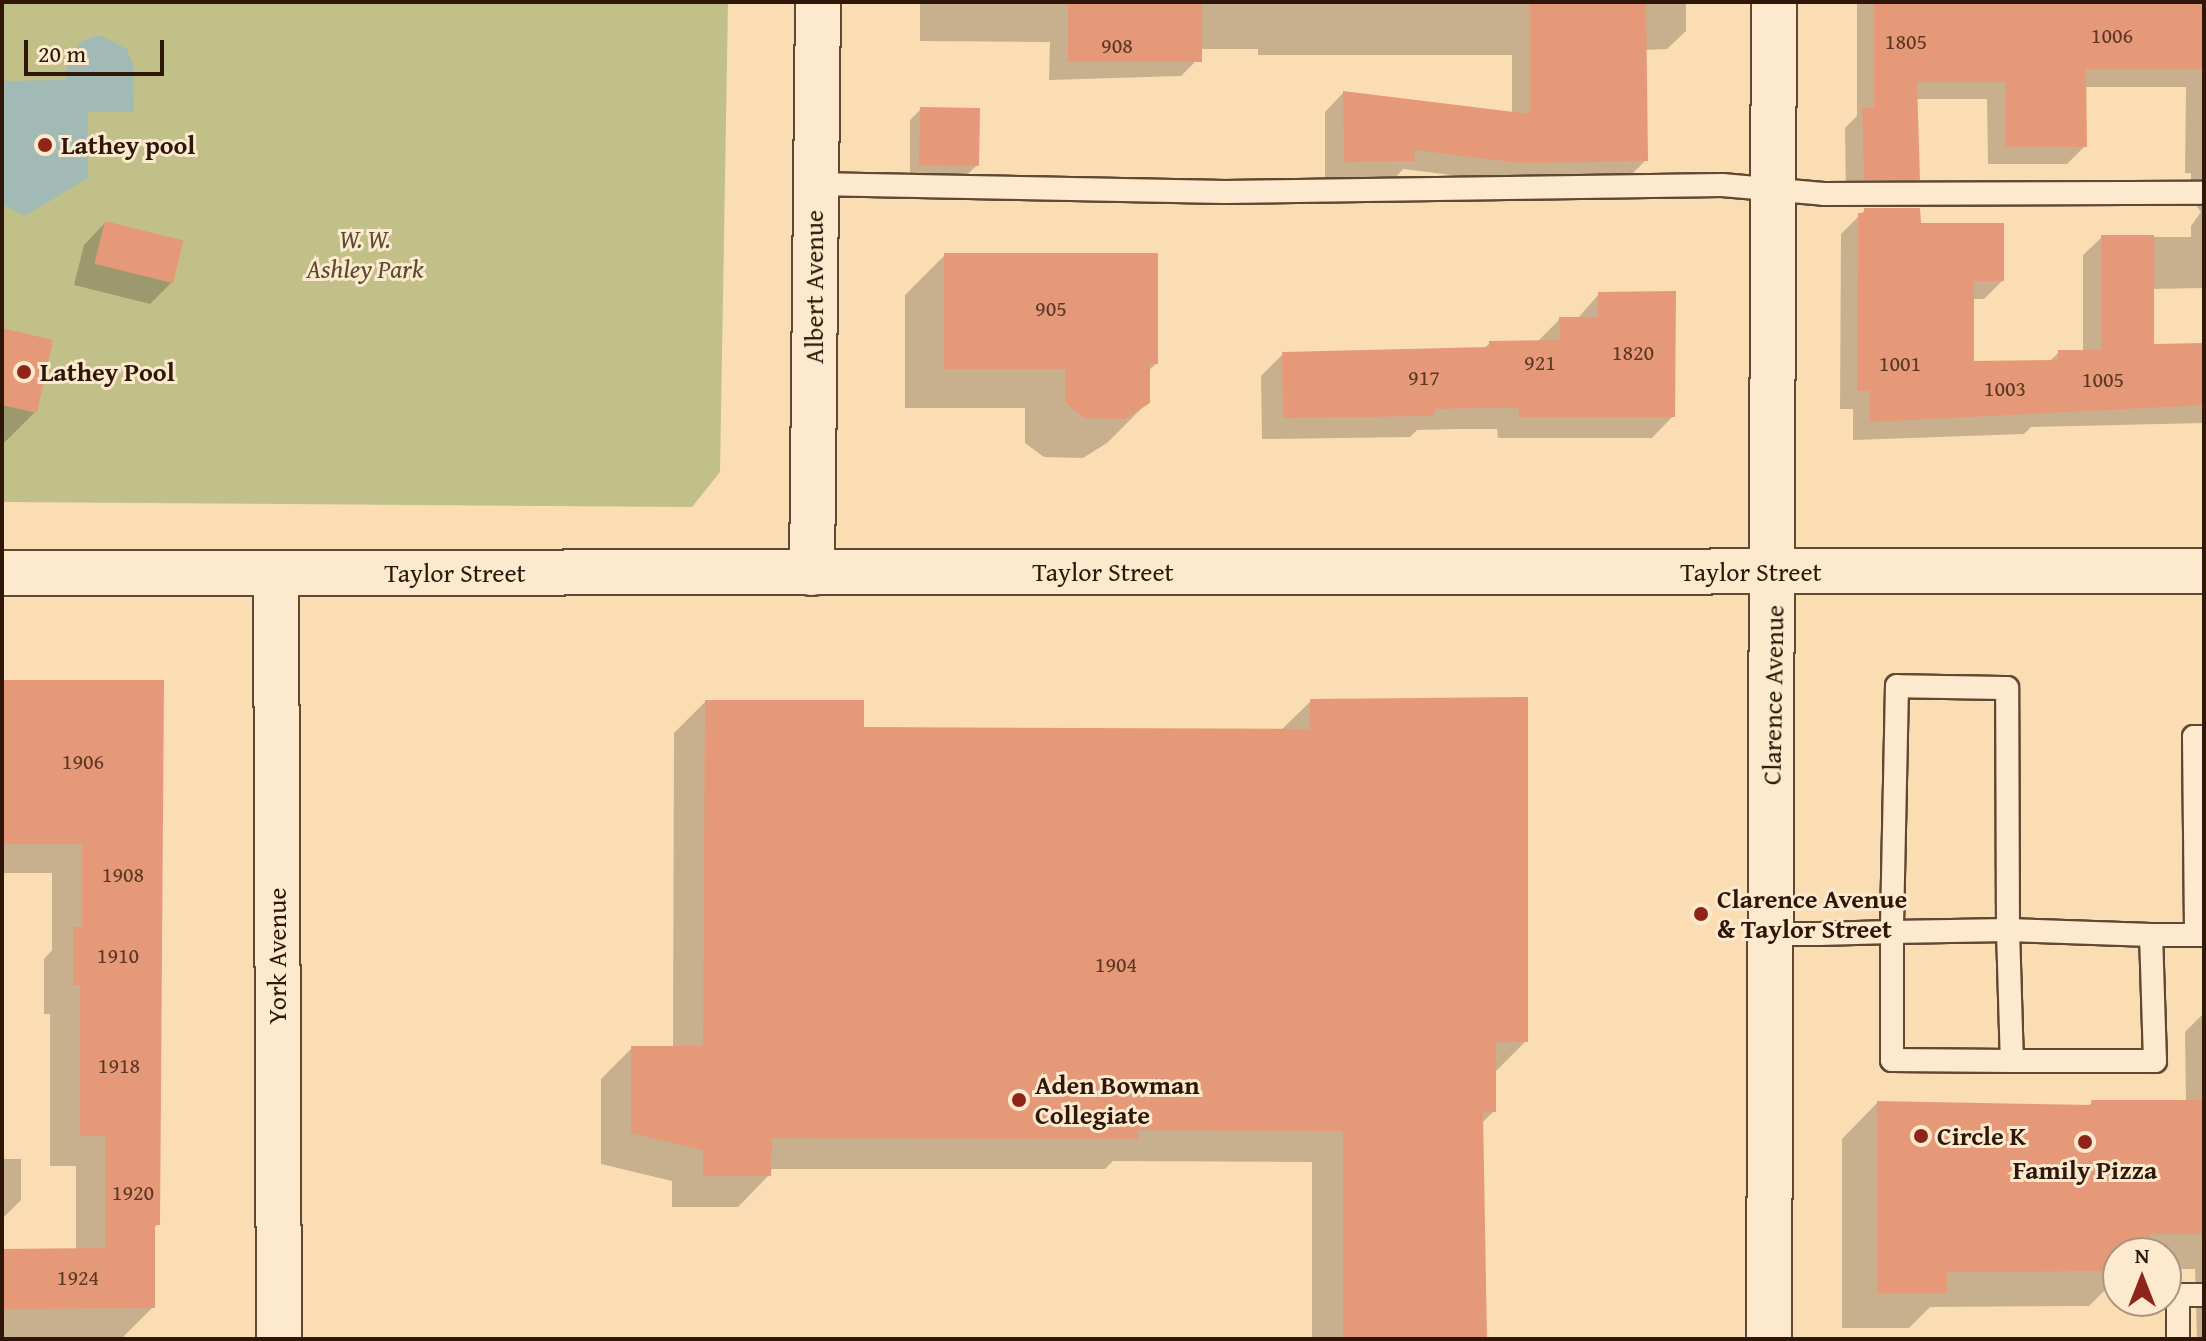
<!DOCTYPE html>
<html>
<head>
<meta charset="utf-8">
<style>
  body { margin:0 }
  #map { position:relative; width:2206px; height:1341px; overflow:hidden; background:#faddb3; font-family:"Gentium Book Plus",serif }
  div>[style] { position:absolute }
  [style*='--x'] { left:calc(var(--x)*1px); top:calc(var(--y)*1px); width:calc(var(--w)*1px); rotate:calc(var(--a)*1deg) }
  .green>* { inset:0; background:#c2c089 }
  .water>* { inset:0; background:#a1bab6 }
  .shadow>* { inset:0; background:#0003 }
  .building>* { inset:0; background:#e69979; transform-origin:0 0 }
  .roads { filter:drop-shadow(2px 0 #614833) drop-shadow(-2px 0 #614833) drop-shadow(0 2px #614833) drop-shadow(0 -2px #614833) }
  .lane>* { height:22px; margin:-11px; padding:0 11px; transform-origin:11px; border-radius:11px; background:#fce9ce }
  .street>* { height:44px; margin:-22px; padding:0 22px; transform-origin:22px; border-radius:22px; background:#fce9ce }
  .secondary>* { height:44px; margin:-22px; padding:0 22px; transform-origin:22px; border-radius:22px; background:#fce9ce }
  .dots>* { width:22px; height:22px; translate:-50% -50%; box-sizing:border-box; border:4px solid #fce9ce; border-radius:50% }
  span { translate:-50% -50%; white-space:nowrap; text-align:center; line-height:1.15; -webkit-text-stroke:6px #fce9ce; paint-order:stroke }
  .number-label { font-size:22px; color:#5c3824 }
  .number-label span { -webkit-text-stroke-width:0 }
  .poi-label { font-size:26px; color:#2e1708; font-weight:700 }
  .left { translate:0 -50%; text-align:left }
  .park-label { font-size:26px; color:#5a4a2f; font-style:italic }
  .street-label { font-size:26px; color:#2e1708 }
  .frame { position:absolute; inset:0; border:4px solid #2e1708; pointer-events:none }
  .north { position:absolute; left:2102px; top:1237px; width:80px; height:80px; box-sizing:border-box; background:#fce9ce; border:2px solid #aa957f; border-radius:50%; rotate:0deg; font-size:22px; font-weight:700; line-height:32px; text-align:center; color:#2e1708 }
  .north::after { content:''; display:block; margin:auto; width:28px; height:36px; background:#8f2418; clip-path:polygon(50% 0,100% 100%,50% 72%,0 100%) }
  .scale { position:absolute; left:24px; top:40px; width:140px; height:36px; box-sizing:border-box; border:4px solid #2e1708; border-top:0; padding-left:10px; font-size:24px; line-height:28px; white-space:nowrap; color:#2e1708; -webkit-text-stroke:6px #fce9ce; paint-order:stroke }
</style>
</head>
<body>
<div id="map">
  <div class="green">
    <i style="clip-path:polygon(2px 2px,728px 2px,720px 472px,692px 507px,2px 502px)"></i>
  </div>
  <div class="water">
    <i style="clip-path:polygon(100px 35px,127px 49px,133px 65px,134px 112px,88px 112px,88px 178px,25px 216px,2px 204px,2px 81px,65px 80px,69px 55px,83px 40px)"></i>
  </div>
  <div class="shadow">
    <i style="clip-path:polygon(920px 2px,1686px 2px,1686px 31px,1667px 49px,1644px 50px,1646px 160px,1627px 179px,1500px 181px,1403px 169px,1394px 179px,1325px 180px,1325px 112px,1343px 93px,1512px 114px,1512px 55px,1258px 55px,1258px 49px,1200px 49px,1200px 57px,1181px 76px,1049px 80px,1050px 42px,920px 41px)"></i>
    <i style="clip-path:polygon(1857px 2px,2204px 2px,2204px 288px,2152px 289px,2152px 346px,2204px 346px,2204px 423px,2031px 427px,2024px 434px,1853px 440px,1853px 409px,1840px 409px,1841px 234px,1865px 210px,1919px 225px,2002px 281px,1984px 299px,1972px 299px,1972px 363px,2049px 362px,2059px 352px,2083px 352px,2083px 255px,2102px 237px,2191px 237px,2191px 226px,2201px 212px,2191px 199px,2191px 173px,2185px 173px,2186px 87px,2084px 87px,2085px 146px,2067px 164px,1988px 164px,1987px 99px,1915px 99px,1918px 179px,1899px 197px,1846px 197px,1845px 128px,1857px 116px)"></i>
    <i style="clip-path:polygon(921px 109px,978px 164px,968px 174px,910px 174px,910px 120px)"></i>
    <i style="clip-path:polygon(105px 223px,172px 282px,150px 304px,74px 285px,84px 245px)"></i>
    <i style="clip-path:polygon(945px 255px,1156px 364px,1148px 371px,1148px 402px,1107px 443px,1083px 458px,1044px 457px,1025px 443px,1025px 408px,905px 408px,905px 295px)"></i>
    <i style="clip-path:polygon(1599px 294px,1673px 416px,1652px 438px,1498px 438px,1497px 429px,1457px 429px,1417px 430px,1410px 437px,1262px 439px,1261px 376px,1283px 354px,1483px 349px,1490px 343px,1538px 341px,1560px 319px,1577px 319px)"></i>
    <i style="clip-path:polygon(2px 330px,35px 412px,3px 444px,2px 443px)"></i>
    <i style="clip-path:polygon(2px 682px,162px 682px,158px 1224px,153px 1229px,153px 1307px,122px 1338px,2px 1338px,2px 1251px,76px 1250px,76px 1166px,50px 1166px,50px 1014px,44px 1014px,44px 959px,52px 950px,52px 873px,2px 873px)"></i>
    <i style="clip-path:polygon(1311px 701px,1526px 1041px,1494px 1073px,1494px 1111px,1481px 1124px,1485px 1339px,1312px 1339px,1312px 1162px,1113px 1161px,1105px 1169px,769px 1169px,769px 1175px,738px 1207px,672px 1207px,672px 1181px,601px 1164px,601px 1079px,632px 1048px,673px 1048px,674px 733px,705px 702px,862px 729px,1280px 731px)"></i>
    <i style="clip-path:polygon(2204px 1013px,2204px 1339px,2197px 1339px,2195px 1269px,2166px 1269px,2166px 1253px,2118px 1253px,2118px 1277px,2089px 1306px,1930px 1307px,1909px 1328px,1842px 1328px,1842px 1139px,1877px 1103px,2087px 1107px,2092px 1102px,2186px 1102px,2185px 1032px)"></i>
    <i style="clip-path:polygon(2px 1159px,21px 1159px,21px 1200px,2px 1219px)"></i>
  </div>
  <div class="building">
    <i style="left:1068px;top:2px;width:134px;height:60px"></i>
    <i style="clip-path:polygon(1530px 2px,1646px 2px,1648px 161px,1520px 163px,1414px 150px,1415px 161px,1344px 162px,1343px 91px,1530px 114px)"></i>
    <i style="clip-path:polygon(1874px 2px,2204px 2px,2204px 69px,2086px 69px,2087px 147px,2005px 147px,2005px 82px,1917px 82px,1920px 180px,1864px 180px,1862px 108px,1874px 108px)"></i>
    <i style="left:920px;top:107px;width:60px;height:58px;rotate:1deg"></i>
    <i style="clip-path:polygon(1864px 208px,1920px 208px,1921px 223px,2004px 223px,2004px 281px,1974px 281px,1974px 361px,2058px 360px,2058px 350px,2101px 350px,2101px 235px,2154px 235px,2154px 344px,2204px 343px,2204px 405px,1870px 422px,1870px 391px,1857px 391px,1858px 213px,1864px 213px)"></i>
    <i style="left:105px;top:221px;width:81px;height:44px;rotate:14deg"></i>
    <i style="clip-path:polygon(944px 253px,1158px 253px,1158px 364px,1150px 364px,1150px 403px,1125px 419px,1084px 418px,1065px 402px,1065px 369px,944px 369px)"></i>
    <i style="clip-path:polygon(1676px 291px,1675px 417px,1519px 417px,1518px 408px,1479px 408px,1434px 409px,1434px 416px,1283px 418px,1282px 352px,1489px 347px,1489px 341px,1560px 340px,1559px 317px,1598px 317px,1598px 292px)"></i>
    <i style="clip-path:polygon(2px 328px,53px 340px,37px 413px,2px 405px)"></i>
    <i style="clip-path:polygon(2px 680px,164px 680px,160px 1225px,155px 1225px,155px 1308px,2px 1309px,2px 1249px,105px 1248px,105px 1136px,80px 1136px,80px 985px,73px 985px,73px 927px,82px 927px,82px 844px,2px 844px)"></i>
    <i style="clip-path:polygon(1528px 697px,1528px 1042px,1496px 1042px,1496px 1112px,1483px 1112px,1487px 1339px,1343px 1339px,1343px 1131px,1138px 1130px,1138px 1139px,772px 1138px,771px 1176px,703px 1176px,703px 1150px,631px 1133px,631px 1046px,703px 1046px,705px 700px,864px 700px,864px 727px,1310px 729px,1310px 699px)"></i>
    <i style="clip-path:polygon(2091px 1100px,2204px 1100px,2204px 1234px,2150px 1234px,2150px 1243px,2126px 1243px,2126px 1253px,2118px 1253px,2118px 1271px,1947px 1272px,1947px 1293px,1877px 1293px,1877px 1101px,2092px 1105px)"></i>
  </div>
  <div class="roads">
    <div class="lane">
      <i style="--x:814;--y:184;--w:411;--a:1.1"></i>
      <i style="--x:1225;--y:192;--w:497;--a:-0.8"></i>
      <i style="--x:1722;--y:185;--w:102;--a:5"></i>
      <i style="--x:1824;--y:194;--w:380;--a:-0.2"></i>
      <i style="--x:2204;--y:737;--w:10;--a:180"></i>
      <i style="--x:2194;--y:737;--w:198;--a:89.4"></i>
      <i style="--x:2196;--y:935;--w:8;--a:0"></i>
      <i style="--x:1771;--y:934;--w:48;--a:0"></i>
      <i style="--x:1819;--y:934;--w:73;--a:-1.6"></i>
      <i style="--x:1892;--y:932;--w:116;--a:-1"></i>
      <i style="--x:2008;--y:930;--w:242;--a:-90.2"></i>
      <i style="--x:2007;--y:688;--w:110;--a:-179"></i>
      <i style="--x:1897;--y:686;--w:246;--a:91.2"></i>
      <i style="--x:1892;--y:932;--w:128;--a:90"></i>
      <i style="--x:1892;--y:1060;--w:120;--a:0.5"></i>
      <i style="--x:2012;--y:1061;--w:143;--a:0"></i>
      <i style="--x:2155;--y:1061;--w:126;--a:-91.8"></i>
      <i style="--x:2151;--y:935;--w:143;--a:-178"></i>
      <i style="--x:2008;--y:930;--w:131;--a:88.3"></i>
      <i style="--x:2151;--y:935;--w:45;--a:0"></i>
      <i style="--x:2178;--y:1339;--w:44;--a:-90"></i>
      <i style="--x:2178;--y:1295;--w:26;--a:0"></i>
    </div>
    <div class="street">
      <i style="--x:276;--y:573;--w:766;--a:89.78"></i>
      <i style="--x:812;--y:573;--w:571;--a:-89.4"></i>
    </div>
    <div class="secondary">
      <i style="--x:2;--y:573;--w:2202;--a:-0.05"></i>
      <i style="--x:1769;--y:1339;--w:1337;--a:-89.79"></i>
    </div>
  </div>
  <div class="dots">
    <i style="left:45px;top:145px;background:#8f2418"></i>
    <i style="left:24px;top:372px;background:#8f2418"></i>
    <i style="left:1701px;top:914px;background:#8f2418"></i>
    <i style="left:1019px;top:1100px;background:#8f2418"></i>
    <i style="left:1921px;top:1136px;background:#8f2418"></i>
    <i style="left:2085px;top:1142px;background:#8f2418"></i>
  </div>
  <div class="number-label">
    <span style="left:2112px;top:36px">1006</span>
    <span style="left:1906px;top:42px">1805</span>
    <span style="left:1117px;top:46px">908</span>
    <span style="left:1051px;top:309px">905</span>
    <span style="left:1633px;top:353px">1820</span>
    <span style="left:1540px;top:363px">921</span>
    <span style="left:1900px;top:364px">1001</span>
    <span style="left:1424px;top:378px">917</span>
    <span style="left:2103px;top:380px">1005</span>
    <span style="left:2005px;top:389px">1003</span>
    <span style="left:83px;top:762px">1906</span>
    <span style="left:123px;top:875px">1908</span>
    <span style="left:118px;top:956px">1910</span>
    <span style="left:1116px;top:965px">1904</span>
    <span style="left:119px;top:1066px">1918</span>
    <span style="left:133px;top:1193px">1920</span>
    <span style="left:78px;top:1278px">1924</span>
  </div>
  <div class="poi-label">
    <span class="left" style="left:61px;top:145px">Lathey pool</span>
    <span class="left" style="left:40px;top:372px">Lathey Pool</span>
    <span class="left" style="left:1717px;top:914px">Clarence Avenue<br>&amp; Taylor Street</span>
    <span class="left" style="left:1035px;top:1100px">Aden Bowman<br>Collegiate</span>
    <span class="left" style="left:1937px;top:1136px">Circle K</span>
    <span style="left:2085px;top:1170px">Family Pizza</span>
  </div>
  <div class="park-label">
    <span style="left:365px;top:254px">W. W.<br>Ashley Park</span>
  </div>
  <div class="street-label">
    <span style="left:814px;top:287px;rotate:-90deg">Albert Avenue</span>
    <span style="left:1103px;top:572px">Taylor Street</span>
    <span style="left:1751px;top:572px">Taylor Street</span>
    <span style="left:455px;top:573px">Taylor Street</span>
    <span style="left:1773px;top:695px;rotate:-89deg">Clarence Avenue</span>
    <span style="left:277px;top:956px;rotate:-90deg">York Avenue</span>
  </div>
  <div class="frame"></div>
  <div class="north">N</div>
  <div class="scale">20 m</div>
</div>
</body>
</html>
